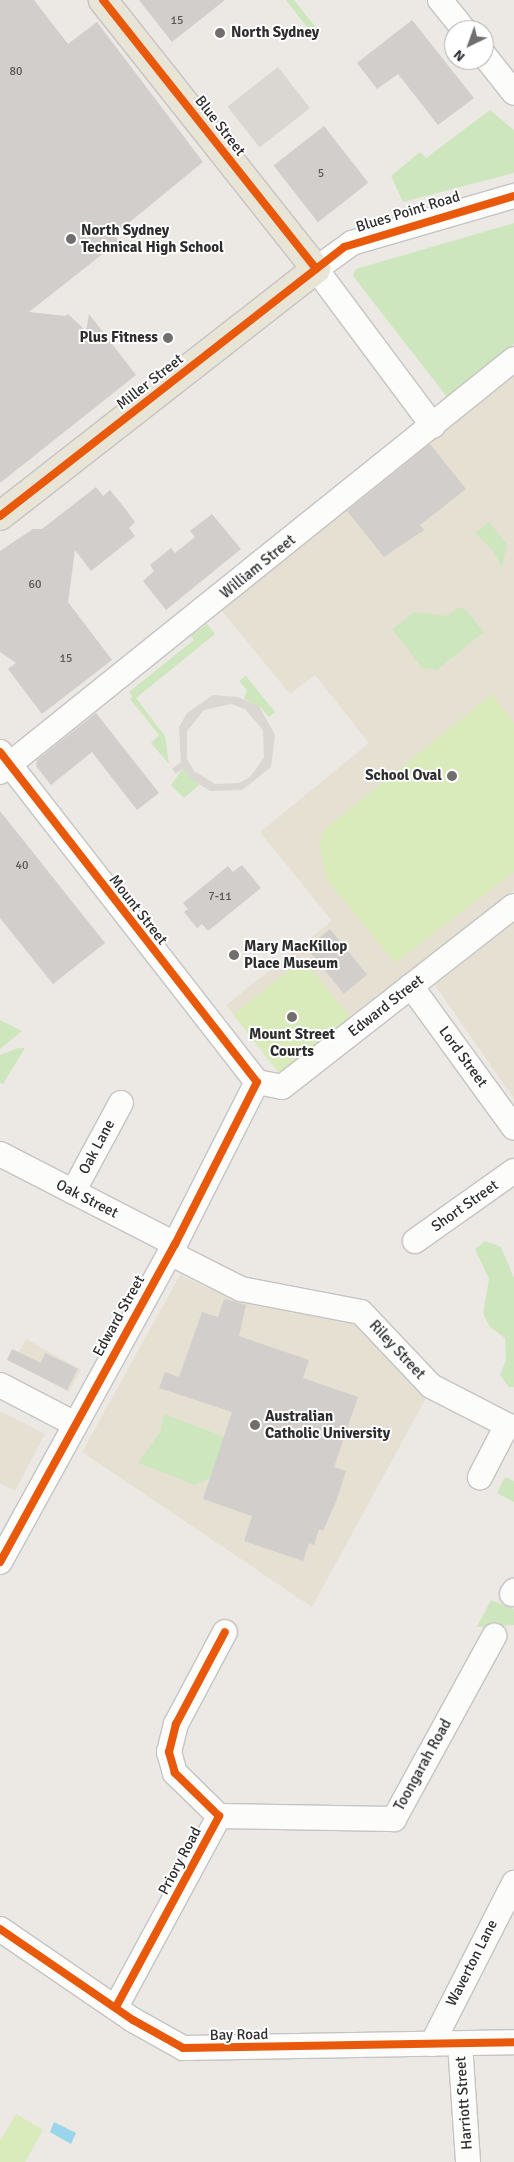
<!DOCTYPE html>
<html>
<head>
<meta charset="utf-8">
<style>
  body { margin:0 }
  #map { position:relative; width:514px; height:2162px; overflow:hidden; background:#ece8e4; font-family:Signika,sans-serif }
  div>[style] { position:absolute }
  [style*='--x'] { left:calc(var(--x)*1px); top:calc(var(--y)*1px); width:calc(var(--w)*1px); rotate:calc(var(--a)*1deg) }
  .education>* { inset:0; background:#e6e0d3; transform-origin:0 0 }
  .green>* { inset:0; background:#cee6be }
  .pitch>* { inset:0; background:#d9eabb; transform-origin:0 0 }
  .plaza>* { inset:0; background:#dad6d2; transform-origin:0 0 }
  .water>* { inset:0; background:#99d6ec }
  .building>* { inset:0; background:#d1cecb; transform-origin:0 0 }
  .roads { filter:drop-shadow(1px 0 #c5c4c5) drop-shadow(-1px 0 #c5c4c5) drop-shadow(0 1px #c5c4c5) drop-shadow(0 -1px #c5c4c5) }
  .minor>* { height:24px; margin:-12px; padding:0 12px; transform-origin:12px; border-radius:12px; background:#fcfcfb }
  .major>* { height:28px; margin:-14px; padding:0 14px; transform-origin:14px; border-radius:14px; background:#e8e4d6 }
  .cycleway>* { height:8px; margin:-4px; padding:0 4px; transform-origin:4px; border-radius:4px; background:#e8590c }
  .dots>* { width:14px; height:14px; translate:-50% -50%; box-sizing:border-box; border:2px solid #fff; border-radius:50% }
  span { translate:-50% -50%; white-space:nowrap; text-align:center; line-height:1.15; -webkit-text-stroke:4px #fff; paint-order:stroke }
  .number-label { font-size:12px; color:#585857 }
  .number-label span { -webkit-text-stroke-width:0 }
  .poi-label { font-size:15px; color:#2e2e2e; font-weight:700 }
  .left { translate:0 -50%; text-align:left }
  .right { translate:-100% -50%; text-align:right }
  .street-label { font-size:15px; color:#2e2e2e }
  .north { position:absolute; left:444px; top:20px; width:50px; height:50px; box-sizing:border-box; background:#fff; border:1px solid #ababab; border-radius:50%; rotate:222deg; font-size:14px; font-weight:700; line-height:20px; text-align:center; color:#2e2e2e }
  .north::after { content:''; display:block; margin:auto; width:18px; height:22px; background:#706f6e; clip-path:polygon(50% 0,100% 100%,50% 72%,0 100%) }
</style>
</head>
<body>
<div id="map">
  <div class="education">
    <i style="clip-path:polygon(514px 373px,514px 890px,280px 1074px,226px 1005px,332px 921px,260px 832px,369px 743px,315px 675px,290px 694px,221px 610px)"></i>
    <i style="clip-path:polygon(514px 923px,514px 1099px,435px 985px)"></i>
    <i style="clip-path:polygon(180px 1275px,239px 1302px,354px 1322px,426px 1398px,312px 1607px,82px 1452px)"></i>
    <i style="left:26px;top:1339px;width:63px;height:26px;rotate:29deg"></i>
    <i style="clip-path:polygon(0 1411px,45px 1434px,15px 1491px,0 1483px)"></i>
  </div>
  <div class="green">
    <i style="clip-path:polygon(286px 0,294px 0,318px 30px,313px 35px)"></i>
    <i style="clip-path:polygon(490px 110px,514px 130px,514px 173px,403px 202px,391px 176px,420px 152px,426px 158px)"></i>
    <i style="clip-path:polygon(514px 223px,514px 344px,447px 397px,353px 276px,356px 269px)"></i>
    <i style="clip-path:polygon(489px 522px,507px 544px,502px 568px,494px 552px,475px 533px)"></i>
    <i style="clip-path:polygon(459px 607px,466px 610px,484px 632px,437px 670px,422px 668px,392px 629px,414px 612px,447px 616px)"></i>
    <i style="clip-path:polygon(207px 624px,215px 634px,136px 698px,165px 736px,169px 764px,151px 743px,159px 735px,130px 699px,133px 696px,129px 692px,194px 640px,191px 636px)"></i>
    <i style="clip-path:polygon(246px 676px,275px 712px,269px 717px,260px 707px,244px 699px,247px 690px,239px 681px)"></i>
    <i style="clip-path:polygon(183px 768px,199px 785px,184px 798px,171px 785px)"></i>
    <i style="clip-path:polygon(0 1020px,22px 1031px,0 1049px)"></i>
    <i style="clip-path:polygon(18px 1048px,25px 1048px,3px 1084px,0 1083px,0 1055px)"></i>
    <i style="clip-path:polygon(485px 1241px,501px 1247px,514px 1278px,514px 1387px,509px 1387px,500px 1375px,506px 1360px,505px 1338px,490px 1327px,483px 1314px,489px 1279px,475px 1249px)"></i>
    <i style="clip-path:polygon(164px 1414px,225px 1437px,210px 1478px,195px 1485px,138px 1463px,160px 1432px)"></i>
    <i style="clip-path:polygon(505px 1477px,514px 1481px,514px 1502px,497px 1493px)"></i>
    <i style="clip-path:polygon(491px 1600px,514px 1609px,514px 1625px,477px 1627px)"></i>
  </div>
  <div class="pitch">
    <i style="clip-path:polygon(492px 694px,514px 723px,514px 872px,395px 963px,327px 880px,319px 843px,325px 829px)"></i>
    <i style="left:304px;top:959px;width:76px;height:90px;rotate:52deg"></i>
    <i style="clip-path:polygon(16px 2114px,43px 2130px,25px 2162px,0 2162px,0 2141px)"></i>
  </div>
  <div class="plaza">
    <i style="left:278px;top:67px;width:52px;height:64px;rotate:52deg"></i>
    <i style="clip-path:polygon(evenodd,213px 695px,237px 697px,259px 706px,275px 735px,271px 767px,242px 790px,210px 791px,190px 778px,183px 768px,176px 774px,172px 769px,181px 762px,179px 727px,187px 713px,213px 695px,231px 704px,245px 709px,263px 730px,264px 758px,250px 777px,239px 783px,215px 784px,194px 771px,187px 759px,187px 731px,204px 710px,231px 704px)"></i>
  </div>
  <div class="water">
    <i style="clip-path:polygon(54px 2122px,76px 2133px,71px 2144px,50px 2132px)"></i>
  </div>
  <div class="building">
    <i style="clip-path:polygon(0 0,34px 0,68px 44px,97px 22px,203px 162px,114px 235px,119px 241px,29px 312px,65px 316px,68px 314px,86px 331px,89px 314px,136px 375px,0 483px)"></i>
    <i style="clip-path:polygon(139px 0,225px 0,172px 42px)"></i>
    <i style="clip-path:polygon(412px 20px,474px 98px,438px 125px,398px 74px,377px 89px,357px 63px)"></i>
    <i style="left:324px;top:126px;width:72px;height:64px;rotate:52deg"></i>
    <i style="clip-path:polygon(430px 444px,466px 489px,420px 525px,424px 530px,384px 557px,347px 511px)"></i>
    <i style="clip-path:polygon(96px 487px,103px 496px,110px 490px,123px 506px,135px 522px,129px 528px,135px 536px,91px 571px,75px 550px,68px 602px,112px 660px,42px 714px,8px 669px,16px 663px,0 652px,0 551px,33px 529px,42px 529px)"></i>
    <i style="clip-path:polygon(212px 514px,241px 549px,166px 610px,143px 581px,154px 571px,150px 565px,171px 548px,175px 553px,195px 537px,190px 531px)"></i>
    <i style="clip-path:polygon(96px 713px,159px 793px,137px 810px,92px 752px,51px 785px,36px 766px,37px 760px)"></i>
    <i style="clip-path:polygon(0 811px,105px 943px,53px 984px,0 918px)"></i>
    <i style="clip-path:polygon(242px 865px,261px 888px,208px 931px,202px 924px,197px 928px,184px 912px,188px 909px,183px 903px,228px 866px,233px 872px)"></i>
    <i style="left:330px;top:929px;width:59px;height:30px;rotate:51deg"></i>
    <i style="clip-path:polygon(224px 1299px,246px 1305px,239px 1336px,309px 1360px,303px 1378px,358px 1397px,334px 1467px,346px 1471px,337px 1499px,323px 1531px,319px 1529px,314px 1545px,309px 1543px,303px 1561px,244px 1541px,252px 1516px,203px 1499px,232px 1412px,159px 1388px,165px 1372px,179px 1377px,202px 1312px,218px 1317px)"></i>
    <i style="clip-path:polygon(12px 1349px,41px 1363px,45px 1353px,78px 1369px,67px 1390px,7px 1360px)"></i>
  </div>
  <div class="roads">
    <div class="minor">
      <i style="--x:440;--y:0;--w:38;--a:51"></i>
      <i style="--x:484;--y:55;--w:48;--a:51.7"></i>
      <i style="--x:433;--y:426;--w:196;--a:-126.7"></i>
      <i style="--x:316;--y:269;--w:44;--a:-35.8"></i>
      <i style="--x:352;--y:243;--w:169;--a:-16.2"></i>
      <i style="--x:0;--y:752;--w:418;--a:52.1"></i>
      <i style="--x:0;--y:772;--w:659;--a:-38.78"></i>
      <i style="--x:411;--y:986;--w:175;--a:54"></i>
      <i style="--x:257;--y:1082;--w:25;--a:11"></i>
      <i style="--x:282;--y:1087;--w:294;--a:-38"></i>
      <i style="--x:0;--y:1154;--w:197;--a:27.2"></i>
      <i style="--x:73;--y:1192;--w:101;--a:-61.7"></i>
      <i style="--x:415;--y:1241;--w:121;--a:-35.3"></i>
      <i style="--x:170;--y:1253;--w:80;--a:26.9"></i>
      <i style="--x:241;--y:1289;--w:122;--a:10.9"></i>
      <i style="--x:361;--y:1312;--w:102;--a:46.6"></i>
      <i style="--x:431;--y:1386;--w:85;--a:27.2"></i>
      <i style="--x:507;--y:1425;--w:59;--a:117.4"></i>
      <i style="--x:0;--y:1385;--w:85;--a:27.5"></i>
      <i style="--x:0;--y:1562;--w:363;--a:-61.2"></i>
      <i style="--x:175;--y:1244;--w:182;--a:-63.2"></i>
      <i style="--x:512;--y:1594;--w:4;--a:-56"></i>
      <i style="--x:219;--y:1816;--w:175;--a:1"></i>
      <i style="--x:394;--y:1819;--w:209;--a:-61.3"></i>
      <i style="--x:0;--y:1929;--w:161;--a:34.4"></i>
      <i style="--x:133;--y:2020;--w:57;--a:29.2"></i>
      <i style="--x:183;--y:2048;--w:331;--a:-1"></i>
      <i style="--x:117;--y:2005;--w:215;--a:-61.6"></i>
      <i style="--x:219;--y:1816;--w:62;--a:-135.7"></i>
      <i style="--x:175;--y:1773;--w:22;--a:-106"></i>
      <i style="--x:169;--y:1752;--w:29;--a:-76"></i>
      <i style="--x:176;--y:1724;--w:104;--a:-62"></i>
      <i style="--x:432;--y:2044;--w:181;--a:-63"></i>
      <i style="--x:460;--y:2044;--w:118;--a:86.1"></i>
    </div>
    <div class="major">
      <i style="--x:0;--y:516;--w:401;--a:-38"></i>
      <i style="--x:316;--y:269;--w:343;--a:-128.4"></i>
    </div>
  </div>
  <div class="cycleway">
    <i style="--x:103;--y:0;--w:343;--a:51.6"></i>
    <i style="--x:0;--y:516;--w:437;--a:-38"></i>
    <i style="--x:344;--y:247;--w:177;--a:-16.7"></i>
    <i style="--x:0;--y:752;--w:418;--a:52.1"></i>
    <i style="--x:257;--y:1082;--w:182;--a:116.8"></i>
    <i style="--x:175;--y:1244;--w:363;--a:118.8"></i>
    <i style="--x:0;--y:1929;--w:161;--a:34.4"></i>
    <i style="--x:133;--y:2020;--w:57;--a:29.2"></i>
    <i style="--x:183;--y:2048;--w:331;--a:-1"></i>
    <i style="--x:117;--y:2005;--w:215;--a:-61.6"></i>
    <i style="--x:219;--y:1816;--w:62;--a:-135.7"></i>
    <i style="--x:175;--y:1773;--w:22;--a:-106"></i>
    <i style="--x:169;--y:1752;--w:29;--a:-76"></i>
    <i style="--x:176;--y:1724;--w:104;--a:-62"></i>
  </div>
  <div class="dots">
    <i style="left:220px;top:33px;background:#706f6e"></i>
    <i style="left:71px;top:239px;background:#706f6e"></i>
    <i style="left:168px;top:338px;background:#706f6e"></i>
    <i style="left:452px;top:776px;background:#706f6e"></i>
    <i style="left:234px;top:955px;background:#706f6e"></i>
    <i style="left:292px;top:1017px;background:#706f6e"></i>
    <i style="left:255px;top:1425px;background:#706f6e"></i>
  </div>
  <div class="number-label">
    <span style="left:177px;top:21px">15</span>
    <span style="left:16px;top:72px">80</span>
    <span style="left:321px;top:174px">5</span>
    <span style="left:35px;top:585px">60</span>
    <span style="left:66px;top:659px">15</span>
    <span style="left:22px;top:866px">40</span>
    <span style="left:220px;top:897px">7-11</span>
  </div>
  <div class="poi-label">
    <span class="left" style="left:231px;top:33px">North Sydney</span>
    <span class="left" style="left:81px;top:239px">North Sydney<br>Technical High School</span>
    <span class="right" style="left:158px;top:338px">Plus Fitness</span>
    <span class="right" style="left:442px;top:776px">School Oval</span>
    <span class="left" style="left:244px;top:955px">Mary MacKillop<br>Place Museum</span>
    <span style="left:292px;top:1043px">Mount Street<br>Courts</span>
    <span class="left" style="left:265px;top:1425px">Australian<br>Catholic University</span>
  </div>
  <div class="street-label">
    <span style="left:220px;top:126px;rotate:52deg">Blue Street</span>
    <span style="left:408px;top:212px;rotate:-17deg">Blues Point Road</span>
    <span style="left:150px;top:382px;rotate:-38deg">Miller Street</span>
    <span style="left:258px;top:567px;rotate:-39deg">William Street</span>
    <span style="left:138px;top:910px;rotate:52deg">Mount Street</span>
    <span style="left:386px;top:1006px;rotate:-38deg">Edward Street</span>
    <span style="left:463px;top:1057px;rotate:54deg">Lord Street</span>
    <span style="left:97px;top:1147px;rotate:-62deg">Oak Lane</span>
    <span style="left:87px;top:1199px;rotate:27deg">Oak Street</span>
    <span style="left:465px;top:1206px;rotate:-35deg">Short Street</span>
    <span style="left:119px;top:1316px;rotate:-61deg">Edward Street</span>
    <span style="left:397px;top:1350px;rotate:47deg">Riley Street</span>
    <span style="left:423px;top:1765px;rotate:-61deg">Toongarah Road</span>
    <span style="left:180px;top:1861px;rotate:-62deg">Priory Road</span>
    <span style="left:472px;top:1963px;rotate:-63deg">Waverton Lane</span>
    <span style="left:239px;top:2035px;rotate:-1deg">Bay Road</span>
    <span style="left:464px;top:2103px;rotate:-94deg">Harriott Street</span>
  </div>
  <div class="north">N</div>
</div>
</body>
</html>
